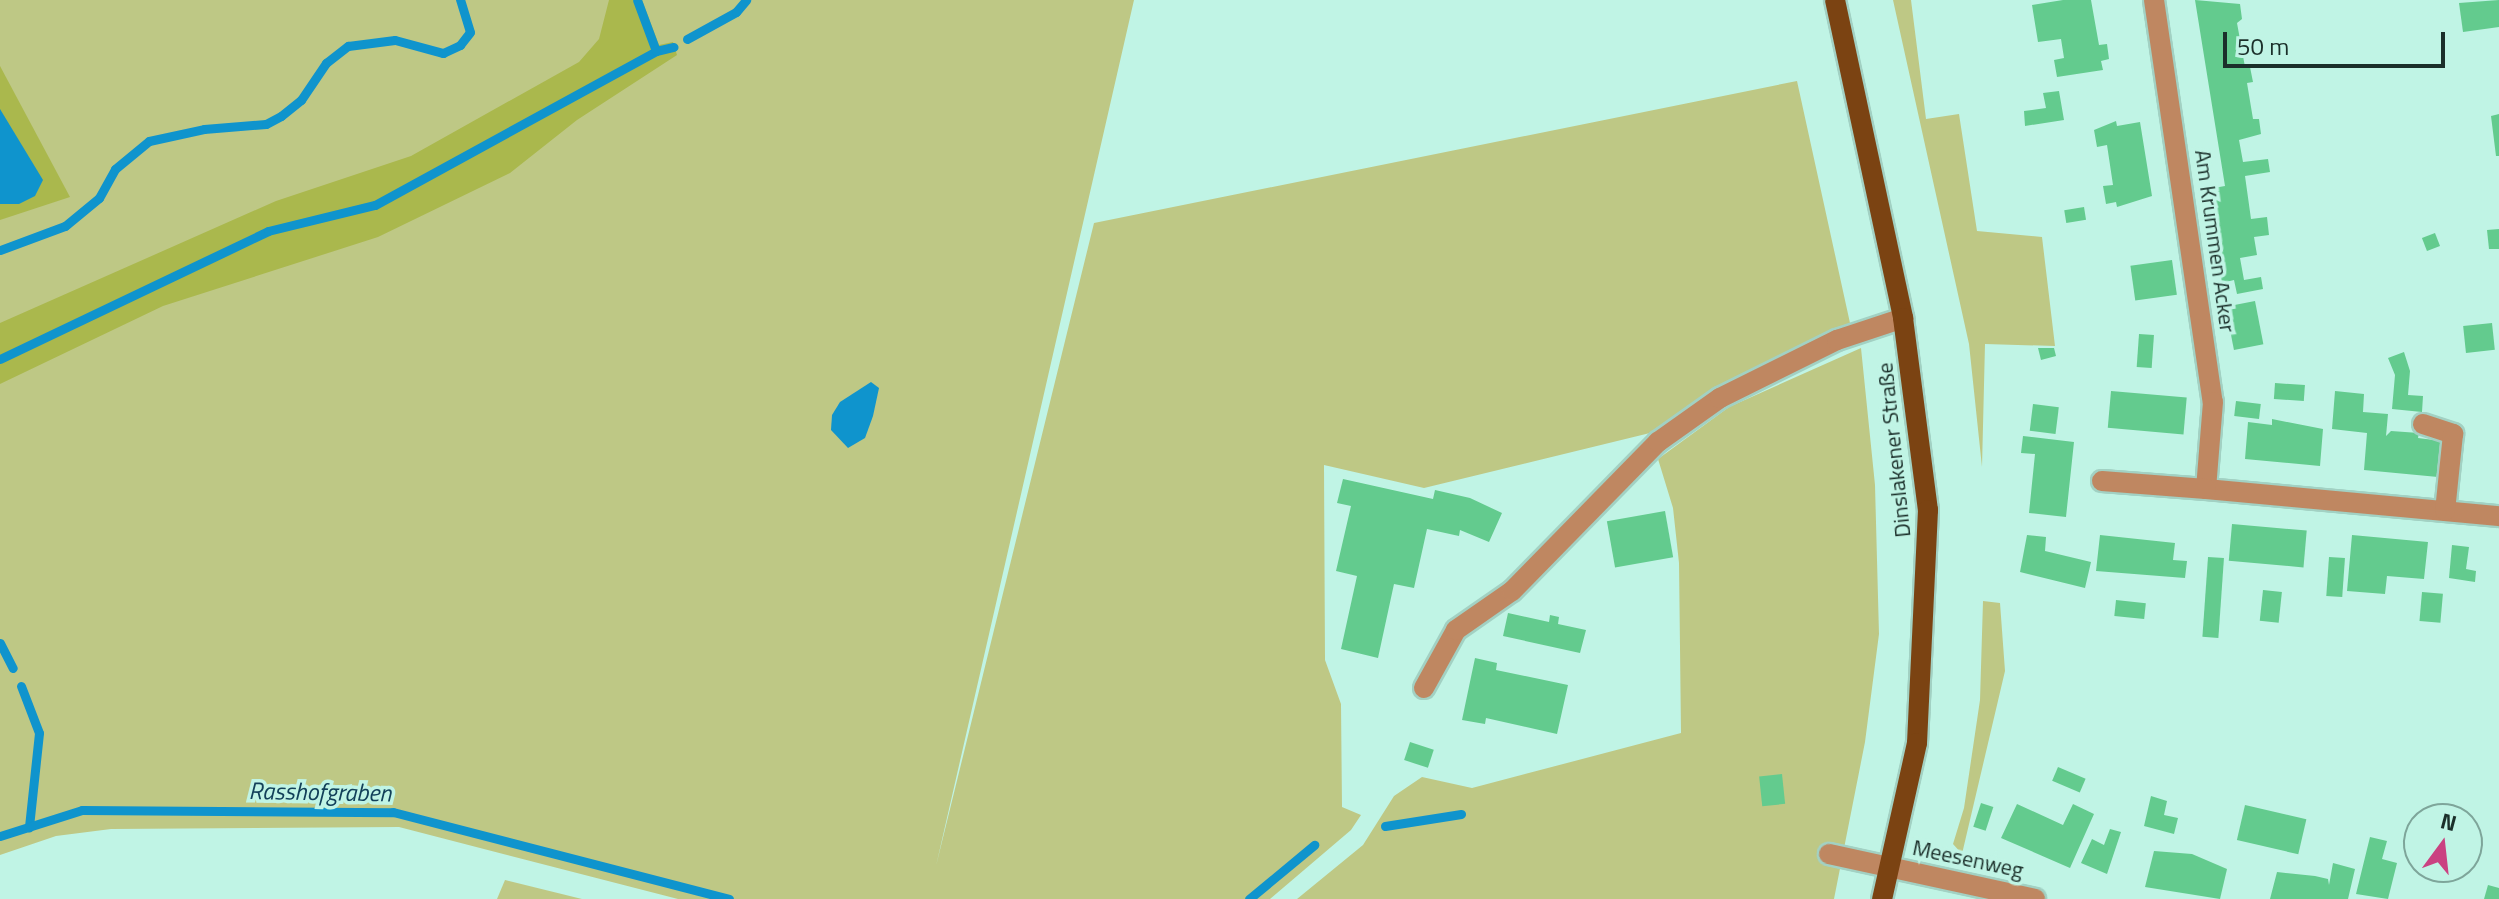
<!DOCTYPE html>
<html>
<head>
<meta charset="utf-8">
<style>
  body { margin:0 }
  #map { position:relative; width:2499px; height:899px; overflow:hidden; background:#c0f4e5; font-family:"Titillium Web",sans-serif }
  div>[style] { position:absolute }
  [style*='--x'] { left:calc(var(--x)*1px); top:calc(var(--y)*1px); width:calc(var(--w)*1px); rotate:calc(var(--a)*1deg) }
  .green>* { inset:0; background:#bec885 }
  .forest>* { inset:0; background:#aab84d }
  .water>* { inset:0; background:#0f94cd }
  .stream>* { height:9px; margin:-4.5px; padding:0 4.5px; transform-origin:4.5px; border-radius:4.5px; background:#0f94cd }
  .building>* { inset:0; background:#63cb8e; transform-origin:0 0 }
  .roads { filter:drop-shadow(2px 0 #a2d1c3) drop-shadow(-2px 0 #a2d1c3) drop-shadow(0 2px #a2d1c3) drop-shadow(0 -2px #a2d1c3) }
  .minor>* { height:20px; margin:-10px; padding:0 10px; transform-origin:10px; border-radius:10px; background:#bf8761 }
  .major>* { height:20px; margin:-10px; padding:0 10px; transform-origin:10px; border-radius:10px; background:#7b4312 }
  span { translate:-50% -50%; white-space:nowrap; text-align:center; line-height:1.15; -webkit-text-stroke:7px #c0f4e5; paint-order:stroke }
  .street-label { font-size:22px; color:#1b2f2a }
  .water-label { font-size:24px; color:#124059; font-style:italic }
  .north { position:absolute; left:2403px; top:803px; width:80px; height:80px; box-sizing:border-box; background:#c0f4e5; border:2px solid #7ea59a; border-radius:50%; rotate:15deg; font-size:22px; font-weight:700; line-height:32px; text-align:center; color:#1b2f2a }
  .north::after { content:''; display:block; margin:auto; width:28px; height:36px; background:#ca4281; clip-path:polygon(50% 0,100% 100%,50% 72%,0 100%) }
  .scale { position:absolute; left:2223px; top:32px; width:222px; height:36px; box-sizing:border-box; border:4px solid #1b2f2a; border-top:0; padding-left:10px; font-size:24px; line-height:28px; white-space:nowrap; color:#1b2f2a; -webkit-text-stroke:6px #c0f4e5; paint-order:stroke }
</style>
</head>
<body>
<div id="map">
  <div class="green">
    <i style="clip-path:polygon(0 0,1134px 0,936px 866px,1094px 223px,1797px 81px,1850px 323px,1712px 395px,1650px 433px,1424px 488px,1324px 465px,1325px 660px,1341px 704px,1342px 807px,1361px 815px,1351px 830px,1270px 899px,678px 899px,399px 827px,111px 829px,56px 836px,0 855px)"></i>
    <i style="clip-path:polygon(1893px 0,1911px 0,1926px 119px,1959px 114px,1977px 231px,2042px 237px,2055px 346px,1985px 344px,1982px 467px,1969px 344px)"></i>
    <i style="clip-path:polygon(1861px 348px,1875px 485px,1879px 634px,1865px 742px,1834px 899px,1297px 899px,1363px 845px,1394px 796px,1422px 777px,1472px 788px,1681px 733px,1679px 563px,1673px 508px,1658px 459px,1729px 407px)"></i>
    <i style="clip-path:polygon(1983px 601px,2000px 603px,2005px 671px,1962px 854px,1953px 844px,1964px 808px,1980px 700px)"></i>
    <i style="clip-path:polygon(505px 880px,582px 899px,497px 899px)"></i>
  </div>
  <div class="forest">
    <i style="clip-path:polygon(609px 0,642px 0,659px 45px,673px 42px,677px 55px,577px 120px,510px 173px,378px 237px,163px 306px,0 384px,0 323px,276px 201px,411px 156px,579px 62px,599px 39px)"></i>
    <i style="clip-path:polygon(0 66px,70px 197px,0 220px)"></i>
  </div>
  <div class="water">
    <i style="clip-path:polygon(0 109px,43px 180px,35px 196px,19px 204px,0 204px)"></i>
    <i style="clip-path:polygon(871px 382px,879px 388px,873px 416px,865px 438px,848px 448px,831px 430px,832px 415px,840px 402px)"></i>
  </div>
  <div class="stream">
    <i style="--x:687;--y:39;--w:56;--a:-28.9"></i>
    <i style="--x:736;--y:12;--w:16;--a:-50"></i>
    <i style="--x:656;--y:51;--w:18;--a:-13"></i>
    <i style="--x:0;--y:250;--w:69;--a:-20.3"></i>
    <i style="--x:65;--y:226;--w:44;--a:-39.5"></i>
    <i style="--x:99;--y:198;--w:33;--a:-61"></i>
    <i style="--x:115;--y:169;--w:44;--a:-39.5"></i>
    <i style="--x:149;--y:141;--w:56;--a:-12.3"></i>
    <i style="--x:204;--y:129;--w:62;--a:-4.6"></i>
    <i style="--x:266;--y:124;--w:17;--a:-28"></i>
    <i style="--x:281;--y:116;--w:26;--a:-39"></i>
    <i style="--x:301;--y:100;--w:45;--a:-56"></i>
    <i style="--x:326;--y:63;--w:28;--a:-38"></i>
    <i style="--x:348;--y:46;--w:47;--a:-7.3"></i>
    <i style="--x:395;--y:40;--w:50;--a:15.2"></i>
    <i style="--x:443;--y:53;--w:19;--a:-25"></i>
    <i style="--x:460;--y:45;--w:16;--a:-52"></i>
    <i style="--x:470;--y:32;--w:34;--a:-107"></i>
    <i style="--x:0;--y:359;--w:297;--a:-25.5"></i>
    <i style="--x:268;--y:231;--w:110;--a:-13.7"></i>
    <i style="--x:375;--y:205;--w:320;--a:-28.7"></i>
    <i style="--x:656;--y:51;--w:54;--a:-110.4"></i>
    <i style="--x:0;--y:643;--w:28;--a:63"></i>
    <i style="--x:21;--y:686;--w:50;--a:69"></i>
    <i style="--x:39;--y:733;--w:95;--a:96.1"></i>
    <i style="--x:1385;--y:826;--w:77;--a:-9"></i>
    <i style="--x:0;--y:836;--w:86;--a:-17.6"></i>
    <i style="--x:82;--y:810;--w:311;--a:0.4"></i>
    <i style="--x:393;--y:812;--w:347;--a:14.5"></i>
    <i style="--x:1249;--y:899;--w:85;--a:-39.7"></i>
  </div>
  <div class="building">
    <i style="clip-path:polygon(2063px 0,2091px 0,2099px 45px,2107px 44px,2109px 59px,2101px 61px,2103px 70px,2057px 77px,2054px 60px,2064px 58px,2061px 39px,2038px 42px,2032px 5px)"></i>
    <i style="clip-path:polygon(2195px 0,2240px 4px,2242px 19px,2237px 23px,2245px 67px,2250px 67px,2253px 82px,2247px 83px,2253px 119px,2259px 119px,2261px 134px,2239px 140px,2243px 162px,2268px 159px,2270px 172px,2245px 176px,2251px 219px,2267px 217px,2269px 235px,2254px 237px,2257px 255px,2240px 258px,2244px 280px,2261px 277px,2263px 289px,2237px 294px,2234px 280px,2222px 283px,2208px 189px,2225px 186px)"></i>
    <i style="clip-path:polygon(2499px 0,2499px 27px,2463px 32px,2459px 3px)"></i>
    <i style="clip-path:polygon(2059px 91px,2064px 120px,2025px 126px,2024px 111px,2046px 108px,2043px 93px)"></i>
    <i style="clip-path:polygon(2499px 114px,2499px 156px,2496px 156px,2491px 116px)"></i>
    <i style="clip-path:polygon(2116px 121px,2117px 126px,2140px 122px,2152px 196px,2117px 207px,2116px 202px,2106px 204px,2103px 186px,2113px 185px,2107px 145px,2097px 147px,2094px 130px)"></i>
    <i style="left:2084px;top:207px;width:13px;height:20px;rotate:81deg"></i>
    <i style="clip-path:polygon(2499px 229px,2499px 249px,2489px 249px,2487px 230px)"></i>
    <i style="left:2435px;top:233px;width:14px;height:14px;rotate:69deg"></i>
    <i style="left:2172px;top:260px;width:35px;height:42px;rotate:82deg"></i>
    <i style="left:2255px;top:301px;width:44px;height:30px;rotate:79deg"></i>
    <i style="left:2492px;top:323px;width:27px;height:29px;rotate:84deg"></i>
    <i style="left:2139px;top:334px;width:15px;height:33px;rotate:4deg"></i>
    <i style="clip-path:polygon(2038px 348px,2054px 348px,2056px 356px,2041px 360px)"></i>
    <i style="clip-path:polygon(2404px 352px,2410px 371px,2408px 395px,2423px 396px,2422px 412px,2392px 409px,2395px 375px,2388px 358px)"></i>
    <i style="left:2275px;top:383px;width:30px;height:16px;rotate:4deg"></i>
    <i style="left:2111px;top:391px;width:76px;height:37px;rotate:5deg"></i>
    <i style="clip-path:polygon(2335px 391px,2364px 394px,2363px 412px,2388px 414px,2386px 436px,2391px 431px,2419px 433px,2418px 438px,2442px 441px,2438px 477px,2364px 470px,2367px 433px,2332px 429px)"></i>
    <i style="left:2236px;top:401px;width:25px;height:15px;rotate:7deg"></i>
    <i style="left:2033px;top:404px;width:26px;height:27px;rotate:7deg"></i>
    <i style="clip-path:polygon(2272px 419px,2323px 429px,2320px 466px,2245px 459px,2248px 422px,2272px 425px)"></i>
    <i style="clip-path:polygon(2023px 436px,2074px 442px,2066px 517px,2029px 513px,2035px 454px,2021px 453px)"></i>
    <i style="clip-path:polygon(1343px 479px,1433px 499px,1435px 490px,1470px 498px,1502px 513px,1489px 542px,1460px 530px,1459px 536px,1427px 529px,1414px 588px,1394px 584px,1378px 658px,1341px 649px,1357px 576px,1336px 571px,1351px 506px,1337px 503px)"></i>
    <i style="left:1665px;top:511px;width:47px;height:59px;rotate:80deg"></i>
    <i style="left:2232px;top:524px;width:75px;height:37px;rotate:5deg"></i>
    <i style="clip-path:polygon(2027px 535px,2046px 537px,2045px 551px,2091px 562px,2085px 588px,2020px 572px)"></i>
    <i style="clip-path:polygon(2100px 535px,2175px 543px,2173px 560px,2187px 561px,2185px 578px,2096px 571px)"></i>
    <i style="clip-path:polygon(2352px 535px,2428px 542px,2424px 579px,2387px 576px,2385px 594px,2347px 591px)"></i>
    <i style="clip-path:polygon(2452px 545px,2469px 547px,2466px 569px,2476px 571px,2475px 582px,2449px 578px)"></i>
    <i style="left:2208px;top:557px;width:16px;height:80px;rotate:4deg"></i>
    <i style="left:2329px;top:557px;width:16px;height:39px;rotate:4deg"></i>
    <i style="left:2263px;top:590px;width:19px;height:31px;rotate:6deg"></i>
    <i style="left:2422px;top:592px;width:21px;height:29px;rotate:5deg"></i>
    <i style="left:2116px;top:600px;width:30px;height:16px;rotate:6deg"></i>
    <i style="clip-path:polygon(1508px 613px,1549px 622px,1550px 615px,1559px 617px,1558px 624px,1586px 630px,1580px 653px,1503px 636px)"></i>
    <i style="clip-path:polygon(1475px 658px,1497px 663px,1496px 670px,1568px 685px,1557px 734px,1486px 718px,1485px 724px,1462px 720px)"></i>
    <i style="left:1410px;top:742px;width:25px;height:19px;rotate:18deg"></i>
    <i style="left:2058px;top:767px;width:30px;height:15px;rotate:23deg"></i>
    <i style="left:1782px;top:774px;width:30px;height:23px;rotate:84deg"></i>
    <i style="clip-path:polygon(2151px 796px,2167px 801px,2164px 815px,2178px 818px,2174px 834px,2144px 826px)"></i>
    <i style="left:1981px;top:803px;width:13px;height:25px;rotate:18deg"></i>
    <i style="clip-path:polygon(2017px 804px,2063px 825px,2073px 804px,2094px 814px,2070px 868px,2001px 838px)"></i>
    <i style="left:2245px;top:805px;width:63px;height:36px;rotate:13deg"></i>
    <i style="clip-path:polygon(2110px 829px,2121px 832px,2107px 874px,2081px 863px,2092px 839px,2104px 845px)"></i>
    <i style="clip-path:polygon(2370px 837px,2387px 841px,2382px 859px,2397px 863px,2388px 899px,2356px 894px)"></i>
    <i style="clip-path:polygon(2154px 851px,2192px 854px,2227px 869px,2220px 899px,2145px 887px)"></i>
    <i style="clip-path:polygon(2333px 863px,2355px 869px,2348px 899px,2270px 899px,2277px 872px,2315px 876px,2328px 879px,2329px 885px)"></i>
    <i style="clip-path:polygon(2488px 885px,2499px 888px,2499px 899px,2484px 899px)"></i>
  </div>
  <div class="roads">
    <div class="minor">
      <i style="--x:2154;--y:0;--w:406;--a:81.7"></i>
      <i style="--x:2213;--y:402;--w:87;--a:94.6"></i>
      <i style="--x:2206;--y:489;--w:294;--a:5.3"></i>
      <i style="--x:2423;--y:424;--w:32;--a:18"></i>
      <i style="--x:2453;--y:434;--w:77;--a:95.9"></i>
      <i style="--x:2102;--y:481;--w:104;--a:4.4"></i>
      <i style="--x:1424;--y:688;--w:66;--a:-61.1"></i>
      <i style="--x:1456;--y:630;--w:68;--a:-34.9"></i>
      <i style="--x:1512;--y:591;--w:209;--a:-45.6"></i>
      <i style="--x:1658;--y:442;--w:76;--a:-35.4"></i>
      <i style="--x:1720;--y:398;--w:131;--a:-26.4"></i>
      <i style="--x:1837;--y:340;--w:70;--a:-18.4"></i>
      <i style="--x:1829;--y:854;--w:211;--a:12.3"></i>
    </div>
    <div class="major">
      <i style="--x:1835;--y:0;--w:325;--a:77.9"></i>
      <i style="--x:1903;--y:318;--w:194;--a:82.6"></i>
      <i style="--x:1928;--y:510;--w:233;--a:92.7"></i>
      <i style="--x:1917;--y:743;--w:160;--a:102.6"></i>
    </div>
  </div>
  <div class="street-label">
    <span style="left:2215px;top:241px;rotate:82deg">Am Krummen Acker</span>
    <span style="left:1894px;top:450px;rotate:-96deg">Dinslakener Straße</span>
    <span style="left:1968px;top:859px;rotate:12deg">Meesenweg</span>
  </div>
  <div class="water-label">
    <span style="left:320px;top:792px;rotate:1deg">Rasshofgraben</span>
  </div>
  <div class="north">N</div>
  <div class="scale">50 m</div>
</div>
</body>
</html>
